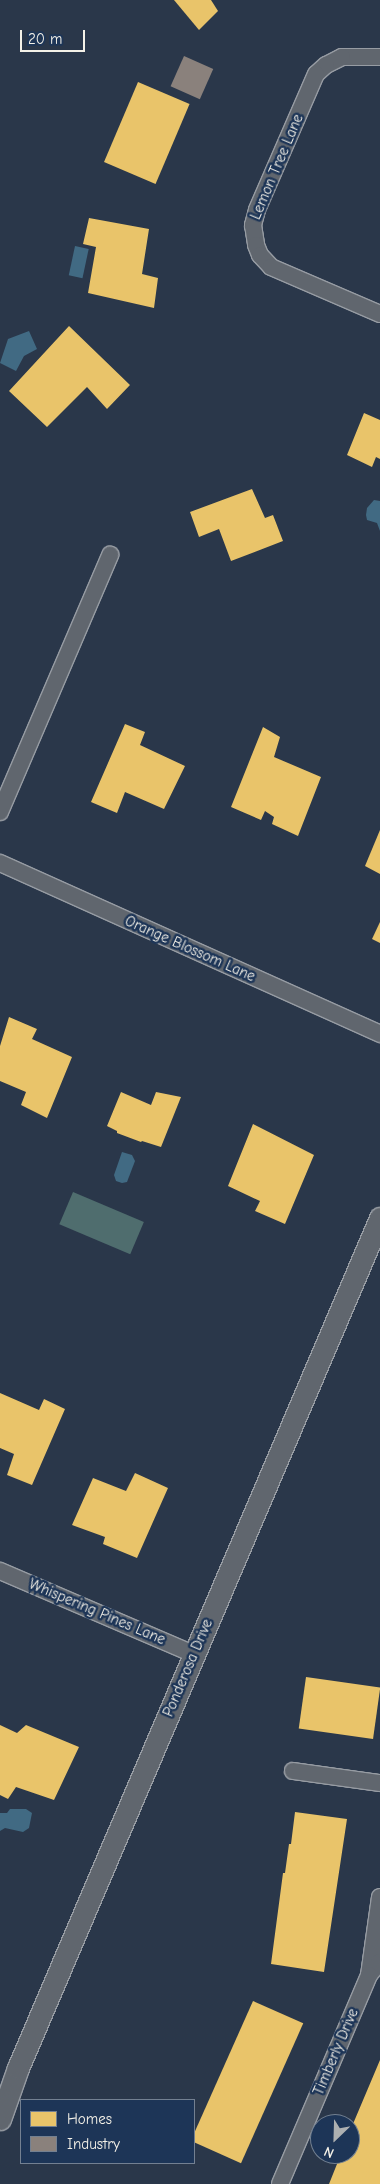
<!DOCTYPE html>
<html>
<head>
<meta charset="utf-8">
<style>
  body { margin:0 }
  #map { position:relative; width:380px; height:2184px; overflow:hidden; background:#2a374a; font-family:"Comic Neue",sans-serif }
  div>[style] { position:absolute }
  [style*='--x'] { left:calc(var(--x)*1px); top:calc(var(--y)*1px); width:calc(var(--w)*1px); rotate:calc(var(--a)*1deg) }
  .green>* { inset:0; background:#4f6d6e; transform-origin:0 0 }
  .water>* { inset:0; background:#416a83; transform-origin:0 0 }
  .homes>* { inset:0; background:#e9c46a; transform-origin:0 0 }
  .industry>* { inset:0; background:#8a817c; transform-origin:0 0 }
  .roads { filter:drop-shadow(1px 0 #979ca3) drop-shadow(-1px 0 #979ca3) drop-shadow(0 1px #979ca3) drop-shadow(0 -1px #979ca3) }
  .minor>* { height:16px; margin:-8px; padding:0 8px; transform-origin:8px; border-radius:8px; background:#60666e }
  .tertiary>* { height:21px; margin:-10.5px; padding:0 10.5px; transform-origin:10.5px; border-radius:10.5px; background:#60666e }
  span { translate:-50% -50%; white-space:nowrap; text-align:center; line-height:1.15; -webkit-text-stroke:5px #1d3557; paint-order:stroke }
  .street-label { font-size:15px; color:#f4f1e8 }
  .legend { position:absolute; left:20px; top:2099px; width:175px; height:65px; box-sizing:border-box; background:#1d3557; border:1px solid #738091; margin:0; padding:6px 9px; list-style:none; font-size:15px; color:#f4f1e8 }
  .legend li { display:flex; align-items:center; gap:10px; height:25px }
  .legend b { width:25px; border:1px solid #738091 }
  .north { position:absolute; left:310px; top:2114px; width:50px; height:50px; box-sizing:border-box; background:#1d3557; border:1px solid #738091; border-radius:50%; rotate:204deg; font-size:14px; font-weight:700; line-height:20px; text-align:center; color:#f4f1e8 }
  .north::after { content:''; display:block; margin:auto; width:18px; height:22px; background:#adb0b1; clip-path:polygon(50% 0,100% 100%,50% 72%,0 100%) }
  .scale { position:absolute; left:20px; top:30px; width:65px; height:22px; box-sizing:border-box; border:2px solid #f4f1e8; border-top:0; padding-left:6px; font-size:15px; line-height:18px; white-space:nowrap; color:#f4f1e8; -webkit-text-stroke:4px #1d3557; paint-order:stroke }
</style>
</head>
<body>
<div id="map">
  <div class="green">
    <i style="left:73px;top:1192px;width:77px;height:35px;rotate:23deg"></i>
  </div>
  <div class="water">
    <i style="left:75px;top:246px;width:14px;height:30px;rotate:12deg"></i>
    <i style="clip-path:polygon(29px 331px,37px 349px,24px 356px,16px 371px,0 363px,8px 339px)"></i>
    <i style="clip-path:polygon(374px 500px,380px 501px,380px 531px,377px 523px,367px 520px,366px 515px,367px 508px)"></i>
    <i style="clip-path:polygon(122px 1152px,132px 1155px,135px 1161px,127px 1182px,122px 1183px,116px 1181px,114px 1175px)"></i>
    <i style="clip-path:polygon(10px 1809px,26px 1809px,32px 1813px,29px 1828px,23px 1832px,5px 1828px,0 1831px,0 1813px,7px 1813px)"></i>
  </div>
  <div class="homes">
    <i style="clip-path:polygon(174px 0,211px 0,218px 11px,199px 30px)"></i>
    <i style="left:138px;top:82px;width:56px;height:87px;rotate:23deg"></i>
    <i style="clip-path:polygon(89px 218px,149px 229px,142px 274px,158px 278px,154px 308px,88px 293px,96px 247px,83px 244px)"></i>
    <i style="clip-path:polygon(69px 326px,130px 385px,107px 409px,87px 387px,47px 427px,9px 391px)"></i>
    <i style="clip-path:polygon(364px 413px,380px 420px,380px 459px,376px 457px,372px 467px,347px 455px)"></i>
    <i style="clip-path:polygon(252px 489px,265px 518px,273px 515px,283px 541px,231px 561px,219px 529px,199px 537px,190px 512px)"></i>
    <i style="clip-path:polygon(125px 724px,145px 732px,140px 745px,185px 766px,164px 809px,125px 792px,117px 813px,91px 802px)"></i>
    <i style="clip-path:polygon(263px 727px,280px 737px,274px 757px,321px 777px,298px 836px,272px 824px,274px 817px,265px 811px,261px 820px,231px 807px)"></i>
    <i style="clip-path:polygon(380px 830px,380px 874px,365px 866px)"></i>
    <i style="clip-path:polygon(380px 922px,380px 943px,372px 939px)"></i>
    <i style="clip-path:polygon(9px 1017px,37px 1029px,32px 1039px,72px 1057px,47px 1118px,21px 1105px,26px 1092px,0 1081px,0 1046px)"></i>
    <i style="clip-path:polygon(121px 1092px,151px 1105px,156px 1092px,181px 1097px,161px 1147px,142px 1141px,141px 1142px,117px 1133px,117px 1131px,107px 1126px)"></i>
    <i style="clip-path:polygon(253px 1124px,314px 1155px,285px 1224px,255px 1211px,260px 1201px,228px 1186px)"></i>
    <i style="clip-path:polygon(0 1393px,39px 1410px,44px 1399px,65px 1409px,32px 1485px,7px 1475px,14px 1454px,0 1448px)"></i>
    <i style="clip-path:polygon(135px 1473px,168px 1488px,137px 1558px,103px 1544px,105px 1537px,72px 1525px,93px 1478px,126px 1491px)"></i>
    <i style="left:306px;top:1677px;width:75px;height:52px;rotate:8deg"></i>
    <i style="clip-path:polygon(0 1725px,17px 1733px,26px 1725px,79px 1747px,54px 1800px,16px 1787px,8px 1799px,0 1795px)"></i>
    <i style="clip-path:polygon(295px 1812px,347px 1819px,324px 1972px,271px 1964px,283px 1873px,285px 1873px,289px 1844px,291px 1844px)"></i>
    <i style="left:253px;top:2001px;width:55px;height:153px;rotate:24deg"></i>
    <i style="clip-path:polygon(380px 2060px,380px 2184px,329px 2184px,341px 2154px,350px 2154px,350px 2131px)"></i>
  </div>
  <div class="industry">
    <i style="left:184px;top:56px;width:32px;height:33px;rotate:24deg"></i>
  </div>
  <div class="roads">
    <div class="minor">
      <i style="--x:380;--y:57;--w:38;--a:180"></i>
      <i style="--x:342;--y:57;--w:18;--a:153"></i>
      <i style="--x:326;--y:65;--w:13;--a:138"></i>
      <i style="--x:316;--y:74;--w:148;--a:113.5"></i>
      <i style="--x:257;--y:210;--w:16;--a:105"></i>
      <i style="--x:253;--y:225;--w:20;--a:81"></i>
      <i style="--x:256;--y:245;--w:11;--a:68"></i>
      <i style="--x:260;--y:255;--w:16;--a:47"></i>
      <i style="--x:271;--y:267;--w:119;--a:23.3"></i>
      <i style="--x:0;--y:812;--w:280;--a:-66.8"></i>
      <i style="--x:0;--y:863;--w:417;--a:24.2"></i>
      <i style="--x:0;--y:1571;--w:211;--a:23.2"></i>
      <i style="--x:293;--y:1771;--w:88;--a:7.9"></i>
      <i style="--x:380;--y:1897;--w:79;--a:98"></i>
      <i style="--x:369;--y:1975;--w:17;--a:-50"></i>
      <i style="--x:280;--y:2184;--w:227;--a:-66.9"></i>
    </div>
    <div class="tertiary">
      <i style="--x:0;--y:2119;--w:54;--a:-70.6"></i>
      <i style="--x:18;--y:2068;--w:924;--a:-66.93"></i>
    </div>
  </div>
  <div class="street-label">
    <span style="left:277px;top:167px;rotate:-67deg">Lemon Tree Lane</span>
    <span style="left:190px;top:949px;rotate:24deg">Orange Blossom Lane</span>
    <span style="left:97px;top:1612px;rotate:23deg">Whispering Pines Lane</span>
    <span style="left:188px;top:1668px;rotate:-67deg">Ponderosa Drive</span>
    <span style="left:336px;top:2052px;rotate:-67deg">Timberly Drive</span>
  </div>
  <ul class="legend">
  <li><b style="height:14px;background:#e9c46a"></b>Homes</li>
  <li><b style="height:14px;background:#8a817c"></b>Industry</li>
  </ul>
  <div class="north">N</div>
  <div class="scale">20 m</div>
</div>
</body>
</html>
